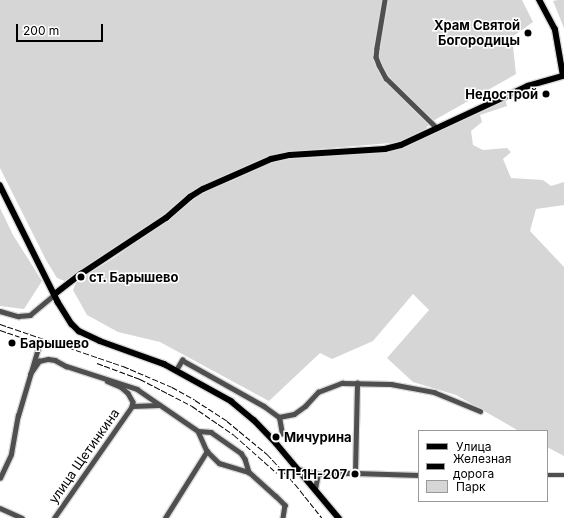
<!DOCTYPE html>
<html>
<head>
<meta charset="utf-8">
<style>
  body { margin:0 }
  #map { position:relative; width:564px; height:518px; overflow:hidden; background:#fff; font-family:Inter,sans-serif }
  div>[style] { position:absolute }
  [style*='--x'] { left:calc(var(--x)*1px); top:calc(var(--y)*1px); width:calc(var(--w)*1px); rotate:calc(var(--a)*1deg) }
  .green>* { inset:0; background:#d6d6d6 }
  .roads { filter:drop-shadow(1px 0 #dbdbdb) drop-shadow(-1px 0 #dbdbdb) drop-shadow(0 1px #dbdbdb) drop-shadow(0 -1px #dbdbdb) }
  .minor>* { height:4.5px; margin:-2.25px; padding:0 2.25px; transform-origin:2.25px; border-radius:2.25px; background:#4f4f4f }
  .major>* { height:5.5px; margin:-2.75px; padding:0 2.75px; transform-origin:2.75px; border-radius:2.75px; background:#000 }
  .rail>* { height:1px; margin-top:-0.5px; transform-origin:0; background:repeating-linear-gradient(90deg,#000 0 6px,transparent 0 8px) }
  .dots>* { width:11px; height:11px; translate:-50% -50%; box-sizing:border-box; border:2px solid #fff; border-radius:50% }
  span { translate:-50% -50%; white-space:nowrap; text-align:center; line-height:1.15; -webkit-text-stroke:3px #fff; paint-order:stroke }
  .poi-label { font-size:13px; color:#000; font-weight:700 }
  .right { translate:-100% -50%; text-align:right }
  .left { translate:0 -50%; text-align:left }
  .street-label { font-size:13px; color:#000 }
  .legend { position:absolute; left:418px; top:430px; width:130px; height:72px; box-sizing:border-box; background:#fff; border:1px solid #999; margin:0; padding:5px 7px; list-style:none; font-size:12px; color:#000 }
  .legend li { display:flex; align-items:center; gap:8px; height:20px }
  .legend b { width:20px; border:1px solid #999 }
  .scale { position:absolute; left:16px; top:24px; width:87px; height:18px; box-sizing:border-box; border:2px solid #000; border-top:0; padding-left:5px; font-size:12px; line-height:14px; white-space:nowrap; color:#000; -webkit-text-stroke:3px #fff; paint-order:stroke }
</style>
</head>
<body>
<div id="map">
  <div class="green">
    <i style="clip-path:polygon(0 0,522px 0,533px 22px,512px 37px,516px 74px,431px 122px,424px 131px,414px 137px,402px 142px,308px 150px,270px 157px,192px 191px,162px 218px,157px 219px,120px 246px,78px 272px,67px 282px,57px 278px,46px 260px,0 168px)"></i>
    <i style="clip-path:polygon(558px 0,564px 0,564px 28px,553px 1px)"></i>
    <i style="clip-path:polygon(505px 99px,507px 106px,480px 115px,482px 122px,471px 131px,473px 145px,483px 150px,507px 148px,511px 152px,503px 159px,511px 178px,543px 180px,551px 186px,564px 182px,564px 205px,536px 209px,530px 231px,564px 267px,564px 456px,547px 447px,547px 431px,519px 431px,456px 395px,413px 382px,387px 358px,429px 310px,413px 294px,373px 341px,332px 359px,320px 353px,269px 401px,160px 342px,118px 332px,87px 315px,73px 290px,76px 283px,85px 276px,114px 258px,204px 192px,234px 180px,262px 166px,276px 160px,357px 154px,409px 145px)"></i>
    <i style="clip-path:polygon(0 208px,13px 235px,42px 281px,24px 309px,0 306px)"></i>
  </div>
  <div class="roads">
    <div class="minor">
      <i style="--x:385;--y:0;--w:49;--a:99.5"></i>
      <i style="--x:377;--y:48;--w:9;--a:96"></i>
      <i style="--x:376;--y:57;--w:9;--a:69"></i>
      <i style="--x:379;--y:65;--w:15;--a:62"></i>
      <i style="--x:386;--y:78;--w:71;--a:44.4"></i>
      <i style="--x:0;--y:311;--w:19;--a:16"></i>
      <i style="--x:18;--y:316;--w:12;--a:-5"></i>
      <i style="--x:30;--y:315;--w:33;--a:-40"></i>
      <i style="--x:176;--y:370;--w:12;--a:-59"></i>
      <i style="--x:182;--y:360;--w:94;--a:29.3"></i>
      <i style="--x:264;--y:406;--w:19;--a:36"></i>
      <i style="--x:30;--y:374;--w:16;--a:-55"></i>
      <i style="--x:39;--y:361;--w:9;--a:-13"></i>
      <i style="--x:48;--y:359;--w:7;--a:8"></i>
      <i style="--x:55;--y:360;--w:13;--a:29"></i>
      <i style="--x:66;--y:366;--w:75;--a:17.9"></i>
      <i style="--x:137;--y:389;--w:74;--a:34.5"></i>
      <i style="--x:198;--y:431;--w:22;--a:66"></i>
      <i style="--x:207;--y:451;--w:17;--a:45"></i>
      <i style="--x:219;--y:463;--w:31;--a:17"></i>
      <i style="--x:249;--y:472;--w:36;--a:42"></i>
      <i style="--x:276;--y:496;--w:13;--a:45"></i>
      <i style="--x:285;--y:505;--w:13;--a:99"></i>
      <i style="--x:107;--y:381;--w:15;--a:23"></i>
      <i style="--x:121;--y:387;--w:9;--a:41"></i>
      <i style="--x:128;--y:393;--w:10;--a:61"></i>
      <i style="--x:133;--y:402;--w:4;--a:104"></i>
      <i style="--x:132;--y:406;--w:27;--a:-2"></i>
      <i style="--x:198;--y:431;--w:13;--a:4"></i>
      <i style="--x:211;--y:432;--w:37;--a:35"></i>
      <i style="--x:241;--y:453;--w:7;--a:56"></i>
      <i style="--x:245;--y:459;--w:14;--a:73"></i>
      <i style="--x:282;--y:434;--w:17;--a:-100"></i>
      <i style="--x:279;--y:417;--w:15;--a:-11"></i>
      <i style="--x:294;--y:414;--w:14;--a:-36"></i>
      <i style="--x:305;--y:406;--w:19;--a:-47"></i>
      <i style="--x:318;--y:392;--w:26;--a:-21"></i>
      <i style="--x:342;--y:383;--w:49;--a:1.2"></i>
      <i style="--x:391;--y:384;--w:44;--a:10.5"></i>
      <i style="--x:434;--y:392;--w:50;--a:22.4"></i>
      <i style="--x:298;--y:469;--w:21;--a:14"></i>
      <i style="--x:318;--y:474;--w:37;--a:-2"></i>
      <i style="--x:355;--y:473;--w:64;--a:1.8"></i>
      <i style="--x:355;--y:473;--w:90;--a:-88.7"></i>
      <i style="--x:547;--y:475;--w:17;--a:0"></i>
      <i style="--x:0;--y:478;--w:26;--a:-65"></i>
      <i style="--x:11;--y:454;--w:39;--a:-80"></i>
      <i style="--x:18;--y:416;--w:74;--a:-73.5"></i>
      <i style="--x:315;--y:489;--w:15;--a:-79"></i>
      <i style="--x:0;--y:508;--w:24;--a:24"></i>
      <i style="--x:54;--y:518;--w:136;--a:-55.1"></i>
      <i style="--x:165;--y:518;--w:79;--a:-57.9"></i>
    </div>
    <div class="major">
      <i style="--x:0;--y:185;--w:131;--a:63.6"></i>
      <i style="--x:58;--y:302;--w:26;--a:58"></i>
      <i style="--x:72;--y:324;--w:10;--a:45"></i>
      <i style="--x:79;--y:331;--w:23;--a:25"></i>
      <i style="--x:100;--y:341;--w:68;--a:19.8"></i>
      <i style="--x:164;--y:364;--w:77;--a:28.9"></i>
      <i style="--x:231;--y:401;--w:30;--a:40"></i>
      <i style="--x:254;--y:420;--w:32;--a:46"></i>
      <i style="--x:276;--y:443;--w:98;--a:50"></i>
      <i style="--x:55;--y:294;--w:33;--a:-38"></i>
      <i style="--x:81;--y:274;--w:102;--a:-33.4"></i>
      <i style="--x:166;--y:218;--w:32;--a:-41"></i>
      <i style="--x:190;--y:197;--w:15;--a:-32"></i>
      <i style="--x:203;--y:189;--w:74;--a:-23.8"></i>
      <i style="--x:271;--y:159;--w:19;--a:-12"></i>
      <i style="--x:290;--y:155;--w:95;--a:-3.6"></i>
      <i style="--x:385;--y:149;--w:16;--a:-14"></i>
      <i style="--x:401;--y:145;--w:140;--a:-24.9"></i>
      <i style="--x:528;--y:86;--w:36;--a:-16"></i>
      <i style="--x:563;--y:76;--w:47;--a:-99.9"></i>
      <i style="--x:555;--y:30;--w:34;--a:-118"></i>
    </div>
  </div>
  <div class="rail">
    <i style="--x:0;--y:324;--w:130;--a:18.9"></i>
    <i style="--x:123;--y:366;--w:53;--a:23.2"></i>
    <i style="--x:172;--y:387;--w:26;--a:29"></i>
    <i style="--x:195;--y:400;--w:38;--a:33"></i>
    <i style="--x:227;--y:421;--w:52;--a:39.5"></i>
    <i style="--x:267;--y:454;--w:41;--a:47"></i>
    <i style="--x:295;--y:484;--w:43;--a:51.5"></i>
    <i style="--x:0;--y:330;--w:34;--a:19"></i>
    <i style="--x:97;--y:363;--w:46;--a:20.4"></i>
    <i style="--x:140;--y:379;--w:59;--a:27.4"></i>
    <i style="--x:192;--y:406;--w:51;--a:34.6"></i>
    <i style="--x:234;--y:435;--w:57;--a:41.5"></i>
  </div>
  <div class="dots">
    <i style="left:528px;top:33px;background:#000"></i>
    <i style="left:546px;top:94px;background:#000"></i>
    <i style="left:81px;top:277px;background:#000"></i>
    <i style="left:12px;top:343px;background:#000"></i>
    <i style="left:276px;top:437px;background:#000"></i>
    <i style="left:355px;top:474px;background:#000"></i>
  </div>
  <div class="poi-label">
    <span class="right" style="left:520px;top:33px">Храм Святой<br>Богородицы</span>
    <span class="right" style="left:538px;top:94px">Недострой</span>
    <span class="left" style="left:89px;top:277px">ст. Барышево</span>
    <span class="left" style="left:20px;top:343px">Барышево</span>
    <span class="left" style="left:284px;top:437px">Мичурина</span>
    <span class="right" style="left:347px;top:474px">ТП-1Н-207</span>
  </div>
  <div class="street-label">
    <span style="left:84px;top:456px;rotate:-55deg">улица Щетинкина</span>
  </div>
  <ul class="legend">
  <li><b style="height:5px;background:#000"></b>Улица</li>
  <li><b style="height:5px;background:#000"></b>Железная дорога</li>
  <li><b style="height:11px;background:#d6d6d6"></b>Парк</li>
  </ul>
  <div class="scale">200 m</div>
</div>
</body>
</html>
